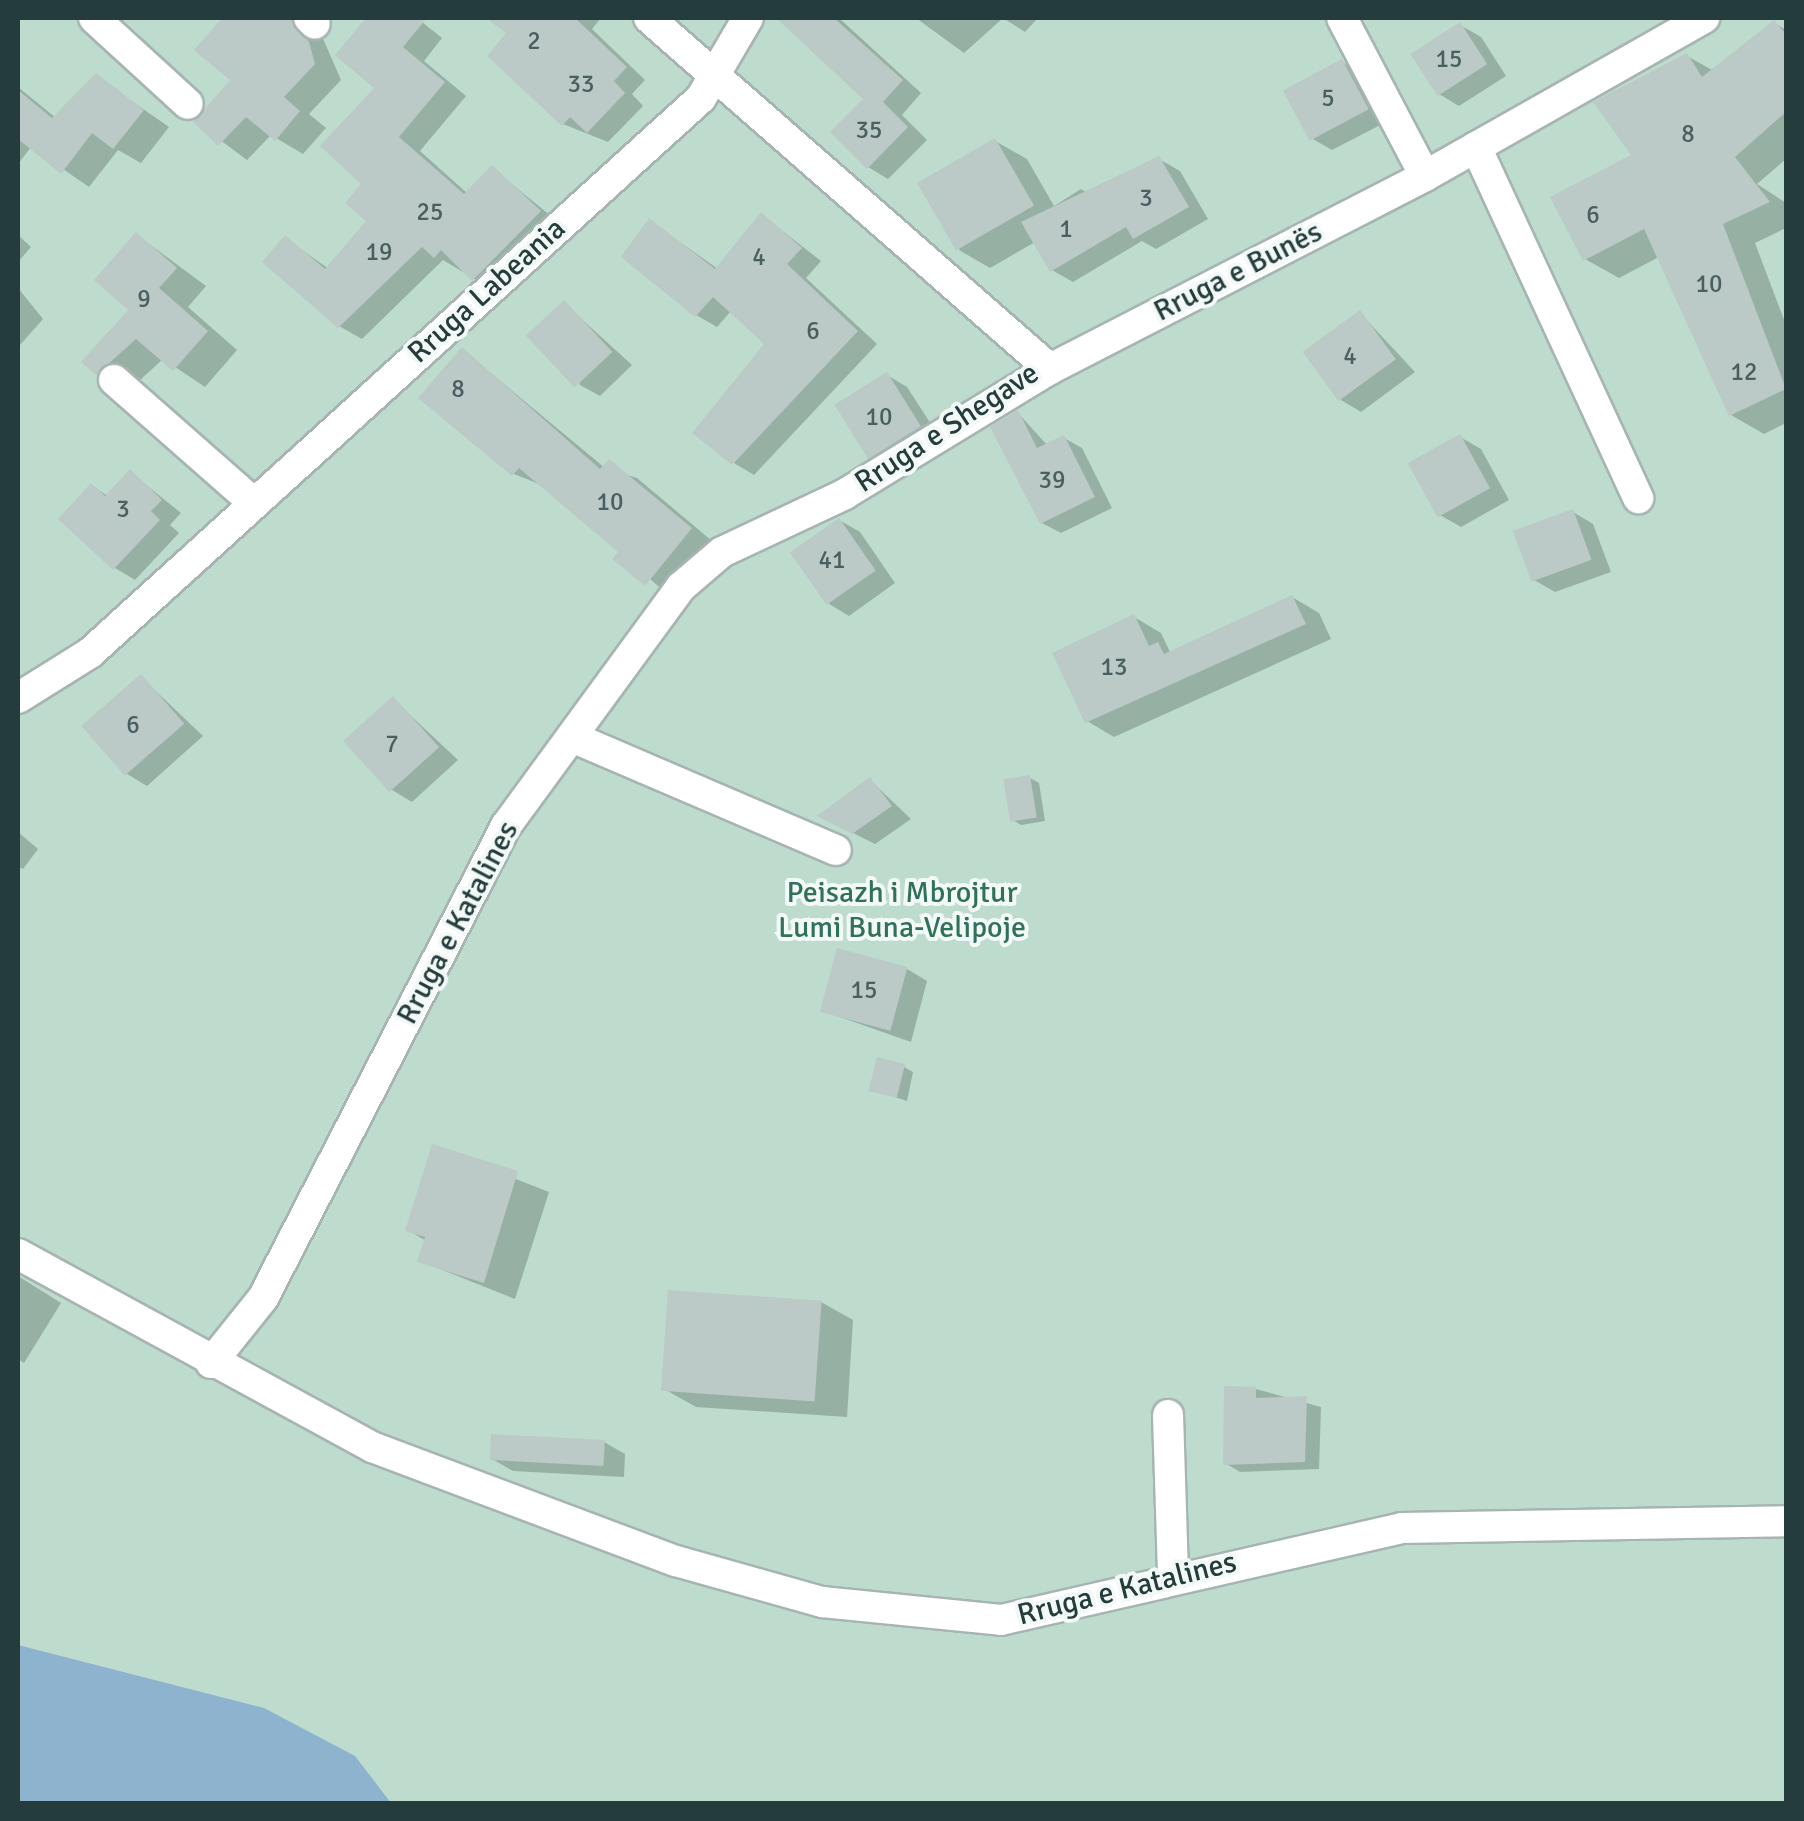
<!DOCTYPE html>
<html>
<head>
<meta charset="utf-8">
<style>
  body { margin:0 }
  #map { position:relative; width:1804px; height:1821px; overflow:hidden; background:#e3ecea; font-family:Signika,sans-serif }
  div>[style] { position:absolute }
  [style*='--x'] { left:calc(var(--x)*1px); top:calc(var(--y)*1px); width:calc(var(--w)*1px); rotate:calc(var(--a)*1deg) }
  .green>* { inset:0; background:#bddccd; transform-origin:0 0 }
  .water>* { inset:0; background:#8eb3ce }
  .shadow>* { inset:0; background:#0003 }
  .building>* { inset:0; background:#bbc9c7; transform-origin:0 0 }
  .roads { filter:drop-shadow(2px 0 #a6b4b2) drop-shadow(-2px 0 #a6b4b2) drop-shadow(0 2px #a6b4b2) drop-shadow(0 -2px #a6b4b2) }
  .minor>* { height:30px; margin:-15px; padding:0 15px; transform-origin:15px; border-radius:15px; background:#fff }
  span { translate:-50% -50%; white-space:nowrap; text-align:center; line-height:1.15; -webkit-text-stroke:8px #f3f9f7; paint-order:stroke }
  .number-label { font-size:25px; color:#4a5f5f }
  .number-label span { -webkit-text-stroke-width:0 }
  .street-label { font-size:30px; color:#243c3c }
  .park-label { font-size:30px; color:#30715a }
  .frame { position:absolute; inset:0; border:20px solid #243c3c; pointer-events:none }
</style>
</head>
<body>
<div id="map">
  <div class="green">
    <i style="left:18px;top:18px;width:1768px;height:1785px"></i>
  </div>
  <div class="water">
    <i style="clip-path:polygon(18px 1645px,264px 1708px,355px 1756px,391px 1803px,18px 1803px)"></i>
  </div>
  <div class="shadow">
    <i style="clip-path:polygon(226px 18px,267px 18px,279px 28px,302px 18px,318px 27px,341px 80px,309px 114px,326px 128px,303px 154px,271px 135px,247px 160px,196px 122px,233px 80px,198px 50px)"></i>
    <i style="clip-path:polygon(370px 18px,417px 18px,442px 38px,424px 61px,466px 96px,420px 151px,468px 194px,492px 168px,562px 225px,496px 292px,443px 260px,362px 339px,339px 326px,285px 238px,329px 269px,370px 221px,364px 183px,378px 88px,338px 55px)"></i>
    <i style="clip-path:polygon(499px 18px,601px 18px,592px 29px,645px 80px,632px 94px,643px 106px,608px 142px,563px 124px)"></i>
    <i style="clip-path:polygon(799px 18px,839px 18px,921px 93px,902px 115px,927px 140px,888px 179px,868px 167px,866px 99px,792px 27px)"></i>
    <i style="clip-path:polygon(916px 18px,1038px 18px,1025px 32px,1003px 18px,964px 53px)"></i>
    <i style="clip-path:polygon(1775px 23px,1786px 30px,1786px 159px,1757px 184px,1786px 203px,1786px 228px,1755px 243px,1786px 325px,1786px 423px,1764px 434px,1731px 415px,1659px 257px,1619px 278px,1585px 259px,1687px 56px,1714px 71px)"></i>
    <i style="clip-path:polygon(1460px 25px,1481px 37px,1506px 76px,1459px 106px,1439px 94px)"></i>
    <i style="clip-path:polygon(1342px 62px,1363px 74px,1388px 121px,1332px 150px,1311px 138px)"></i>
    <i style="clip-path:polygon(96px 76px,169px 127px,141px 163px,118px 150px,89px 187px,31px 147px,18px 164px,18px 87px,56px 118px)"></i>
    <i style="clip-path:polygon(995px 141px,1027px 159px,1054px 206px,1081px 189px,1094px 197px,1159px 159px,1180px 171px,1208px 219px,1156px 249px,1142px 241px,1073px 282px,1052px 270px,1035px 242px,990px 268px,959px 250px)"></i>
    <i style="clip-path:polygon(762px 215px,821px 261px,806px 278px,877px 344px,754px 475px,734px 463px,767px 344px,731px 311px,717px 327px,696px 315px,650px 221px,718px 269px)"></i>
    <i style="clip-path:polygon(18px 235px,31px 247px,18px 262px)"></i>
    <i style="clip-path:polygon(137px 235px,206px 286px,188px 307px,237px 350px,205px 387px,163px 359px,128px 391px,97px 373px,132px 310px)"></i>
    <i style="clip-path:polygon(18px 288px,43px 319px,20px 345px,18px 344px)"></i>
    <i style="clip-path:polygon(564px 303px,632px 365px,600px 396px,580px 385px)"></i>
    <i style="clip-path:polygon(1360px 313px,1415px 372px,1361px 412px,1341px 400px)"></i>
    <i style="clip-path:polygon(463px 350px,605px 468px,637px 478px,718px 546px,674px 600px,544px 486px,514px 474px)"></i>
    <i style="clip-path:polygon(887px 375px,907px 387px,940px 438px,891px 468px,870px 456px)"></i>
    <i style="clip-path:polygon(1018px 413px,1048px 446px,1064px 438px,1082px 448px,1112px 508px,1061px 533px,1042px 523px)"></i>
    <i style="clip-path:polygon(1460px 437px,1481px 449px,1509px 500px,1461px 527px,1440px 515px)"></i>
    <i style="clip-path:polygon(130px 472px,181px 513px,170px 525px,179px 533px,135px 580px,115px 568px,92px 486px,108px 496px)"></i>
    <i style="clip-path:polygon(1573px 512px,1593px 524px,1611px 572px,1555px 592px,1534px 580px)"></i>
    <i style="clip-path:polygon(839px 520px,860px 532px,895px 583px,849px 616px,829px 604px)"></i>
    <i style="clip-path:polygon(1292px 597px,1319px 613px,1331px 639px,1114px 737px,1087px 721px,1134px 617px,1161px 633px,1170px 652px)"></i>
    <i style="clip-path:polygon(141px 677px,203px 736px,147px 786px,127px 774px)"></i>
    <i style="clip-path:polygon(393px 699px,458px 760px,412px 802px,392px 790px)"></i>
    <i style="clip-path:polygon(1030px 778px,1039px 783px,1045px 821px,1021px 825px,1011px 819px)"></i>
    <i style="clip-path:polygon(870px 780px,911px 819px,875px 844px,841px 827px)"></i>
    <i style="clip-path:polygon(18px 832px,38px 849px,23px 869px,18px 866px)"></i>
    <i style="clip-path:polygon(907px 969px,927px 981px,911px 1042px,823px 1011px)"></i>
    <i style="clip-path:polygon(904px 1067px,913px 1072px,907px 1101px,871px 1089px)"></i>
    <i style="clip-path:polygon(434px 1147px,549px 1192px,515px 1299px,420px 1261px,426px 1241px,408px 1230px)"></i>
    <i style="clip-path:polygon(18px 1276px,61px 1303px,24px 1363px,18px 1359px)"></i>
    <i style="clip-path:polygon(821px 1302px,853px 1320px,847px 1417px,696px 1407px,664px 1389px)"></i>
    <i style="clip-path:polygon(1256px 1389px,1321px 1407px,1319px 1469px,1240px 1472px,1225px 1463px)"></i>
    <i style="clip-path:polygon(604px 1442px,625px 1454px,624px 1477px,513px 1471px,492px 1459px)"></i>
  </div>
  <div class="building">
    <i style="clip-path:polygon(222px 18px,291px 18px,309px 42px,315px 64px,284px 97px,300px 111px,275px 141px,246px 117px,218px 146px,193px 122px,230px 80px,194px 50px)"></i>
    <i style="clip-path:polygon(366px 18px,427px 18px,403px 47px,445px 82px,399px 137px,464px 194px,492px 165px,541px 211px,472px 281px,441px 250px,434px 258px,422px 247px,338px 328px,262px 262px,285px 235px,325px 269px,366px 221px,345px 203px,361px 184px,320px 146px,374px 88px,335px 55px)"></i>
    <i style="clip-path:polygon(486px 18px,575px 18px,627px 67px,614px 81px,625px 93px,587px 133px,570px 117px,562px 126px,487px 56px,506px 33px)"></i>
    <i style="clip-path:polygon(776px 18px,834px 18px,903px 80px,883px 102px,908px 127px,867px 169px,830px 132px,863px 99px)"></i>
    <i style="clip-path:polygon(1774px 20px,1786px 34px,1786px 112px,1735px 157px,1770px 202px,1723px 224px,1786px 389px,1729px 416px,1644px 229px,1583px 261px,1550px 197px,1631px 155px,1593px 102px,1687px 53px,1702px 77px)"></i>
    <i style="left:1460px;top:22px;width:50px;height:59px;rotate:57deg"></i>
    <i style="left:1342px;top:59px;width:57px;height:67px;rotate:62deg"></i>
    <i style="clip-path:polygon(96px 73px,144px 110px,113px 149px,92px 133px,61px 174px,18px 139px,18px 90px,52px 118px)"></i>
    <i style="left:995px;top:138px;width:78px;height:90px;rotate:60deg"></i>
    <i style="clip-path:polygon(1159px 156px,1189px 207px,1133px 239px,1126px 227px,1050px 272px,1021px 222px)"></i>
    <i style="clip-path:polygon(761px 212px,802px 248px,787px 264px,858px 331px,732px 465px,692px 433px,764px 344px,713px 297px,695px 317px,621px 257px,649px 218px,715px 269px)"></i>
    <i style="clip-path:polygon(136px 232px,177px 268px,159px 288px,208px 331px,173px 371px,136px 339px,96px 375px,81px 362px,128px 310px,94px 280px)"></i>
    <i style="left:564px;top:300px;width:71px;height:52px;rotate:47deg"></i>
    <i style="left:1360px;top:310px;width:61px;height:71px;rotate:54deg"></i>
    <i style="clip-path:polygon(462px 347px,600px 469px,609px 459px,692px 528px,645px 586px,612px 559px,618px 552px,519px 468px,512px 476px,418px 398px)"></i>
    <i style="left:887px;top:372px;width:64px;height:62px;rotate:58deg"></i>
    <i style="clip-path:polygon(1018px 410px,1037px 448px,1064px 435px,1095px 497px,1040px 524px,990px 427px)"></i>
    <i style="left:1460px;top:434px;width:62px;height:60px;rotate:61deg"></i>
    <i style="clip-path:polygon(130px 469px,162px 500px,151px 511px,160px 520px,113px 570px,58px 519px,91px 483px,105px 496px)"></i>
    <i style="left:1573px;top:509px;width:54px;height:64px;rotate:70deg"></i>
    <i style="left:839px;top:518px;width:64px;height:60px;rotate:55deg"></i>
    <i style="clip-path:polygon(1292px 595px,1306px 624px,1085px 723px,1052px 653px,1134px 614px,1149px 646px,1158px 642px,1164px 654px)"></i>
    <i style="left:141px;top:674px;width:66px;height:79px;rotate:49deg"></i>
    <i style="left:393px;top:696px;width:69px;height:67px;rotate:48deg"></i>
    <i style="left:1030px;top:775px;width:43px;height:27px;rotate:81deg"></i>
    <i style="clip-path:polygon(870px 777px,892px 806px,852px 834px,817px 816px)"></i>
    <i style="left:837px;top:948px;width:73px;height:66px;rotate:15deg"></i>
    <i style="left:877px;top:1057px;width:29px;height:35px;rotate:14deg"></i>
    <i style="clip-path:polygon(432px 1144px,518px 1171px,484px 1283px,417px 1262px,425px 1237px,405px 1231px)"></i>
    <i style="left:668px;top:1290px;width:154px;height:101px;rotate:4deg"></i>
    <i style="clip-path:polygon(1224px 1386px,1256px 1387px,1256px 1398px,1307px 1396px,1305px 1462px,1223px 1465px)"></i>
    <i style="left:491px;top:1434px;width:114px;height:26px;rotate:3deg"></i>
  </div>
  <div class="roads">
    <div class="minor">
      <i style="--x:94;--y:18;--w:127;--a:42.5"></i>
      <i style="--x:309;--y:18;--w:8;--a:45"></i>
      <i style="--x:649;--y:18;--w:533;--a:41.2"></i>
      <i style="--x:1342;--y:18;--w:178;--a:62.3"></i>
      <i style="--x:1476;--y:147;--w:387;--a:65.2"></i>
      <i style="--x:114;--y:380;--w:186;--a:41.3"></i>
      <i style="--x:18;--y:698;--w:85;--a:-32"></i>
      <i style="--x:90;--y:653;--w:825;--a:-42.25"></i>
      <i style="--x:701;--y:98;--w:93;--a:-59.6"></i>
      <i style="--x:572;--y:737;--w:287;--a:23.2"></i>
      <i style="--x:18;--y:1254;--w:403;--a:28.6"></i>
      <i style="--x:372;--y:1447;--w:325;--a:20.6"></i>
      <i style="--x:676;--y:1561;--w:152;--a:15.7"></i>
      <i style="--x:822;--y:1602;--w:180;--a:5.7"></i>
      <i style="--x:1001;--y:1620;--w:411;--a:-12.9"></i>
      <i style="--x:1402;--y:1528;--w:384;--a:-1"></i>
      <i style="--x:211;--y:1363;--w:83;--a:-51.3"></i>
      <i style="--x:263;--y:1298;--w:531;--a:-62.76"></i>
      <i style="--x:506;--y:826;--w:296;--a:-53.8"></i>
      <i style="--x:681;--y:587;--w:54;--a:-40.5"></i>
      <i style="--x:722;--y:552;--w:136;--a:-25.2"></i>
      <i style="--x:845;--y:494;--w:240;--a:-31.4"></i>
      <i style="--x:1050;--y:369;--w:422;--a:-27.2"></i>
      <i style="--x:1425;--y:176;--w:321;--a:-29.5"></i>
      <i style="--x:1168;--y:1415;--w:162;--a:88.2"></i>
    </div>
  </div>
  <div class="number-label">
    <span style="left:534px;top:41px">2</span>
    <span style="left:1449px;top:59px">15</span>
    <span style="left:581px;top:84px">33</span>
    <span style="left:1328px;top:98px">5</span>
    <span style="left:869px;top:130px">35</span>
    <span style="left:1688px;top:134px">8</span>
    <span style="left:1146px;top:198px">3</span>
    <span style="left:430px;top:212px">25</span>
    <span style="left:1593px;top:215px">6</span>
    <span style="left:1066px;top:229px">1</span>
    <span style="left:379px;top:252px">19</span>
    <span style="left:759px;top:257px">4</span>
    <span style="left:1709px;top:284px">10</span>
    <span style="left:144px;top:299px">9</span>
    <span style="left:813px;top:331px">6</span>
    <span style="left:1350px;top:356px">4</span>
    <span style="left:1744px;top:372px">12</span>
    <span style="left:458px;top:389px">8</span>
    <span style="left:879px;top:417px">10</span>
    <span style="left:1052px;top:480px">39</span>
    <span style="left:610px;top:502px">10</span>
    <span style="left:123px;top:509px">3</span>
    <span style="left:832px;top:560px">41</span>
    <span style="left:1114px;top:667px">13</span>
    <span style="left:133px;top:725px">6</span>
    <span style="left:392px;top:744px">7</span>
    <span style="left:864px;top:990px">15</span>
  </div>
  <div class="street-label">
    <span style="left:1238px;top:272px;rotate:-27deg">Rruga e Bunës</span>
    <span style="left:487px;top:291px;rotate:-42deg">Rruga Labeania</span>
    <span style="left:947px;top:428px;rotate:-33deg">Rruga e Shegave</span>
    <span style="left:458px;top:923px;rotate:-62deg">Rruga e Katalines</span>
    <span style="left:1127px;top:1589px;rotate:-14deg">Rruga e Katalines</span>
  </div>
  <div class="park-label">
    <span style="left:902px;top:910px">Peisazh i Mbrojtur<br>Lumi Buna-Velipoje</span>
  </div>
  <div class="frame"></div>
</div>
</body>
</html>
